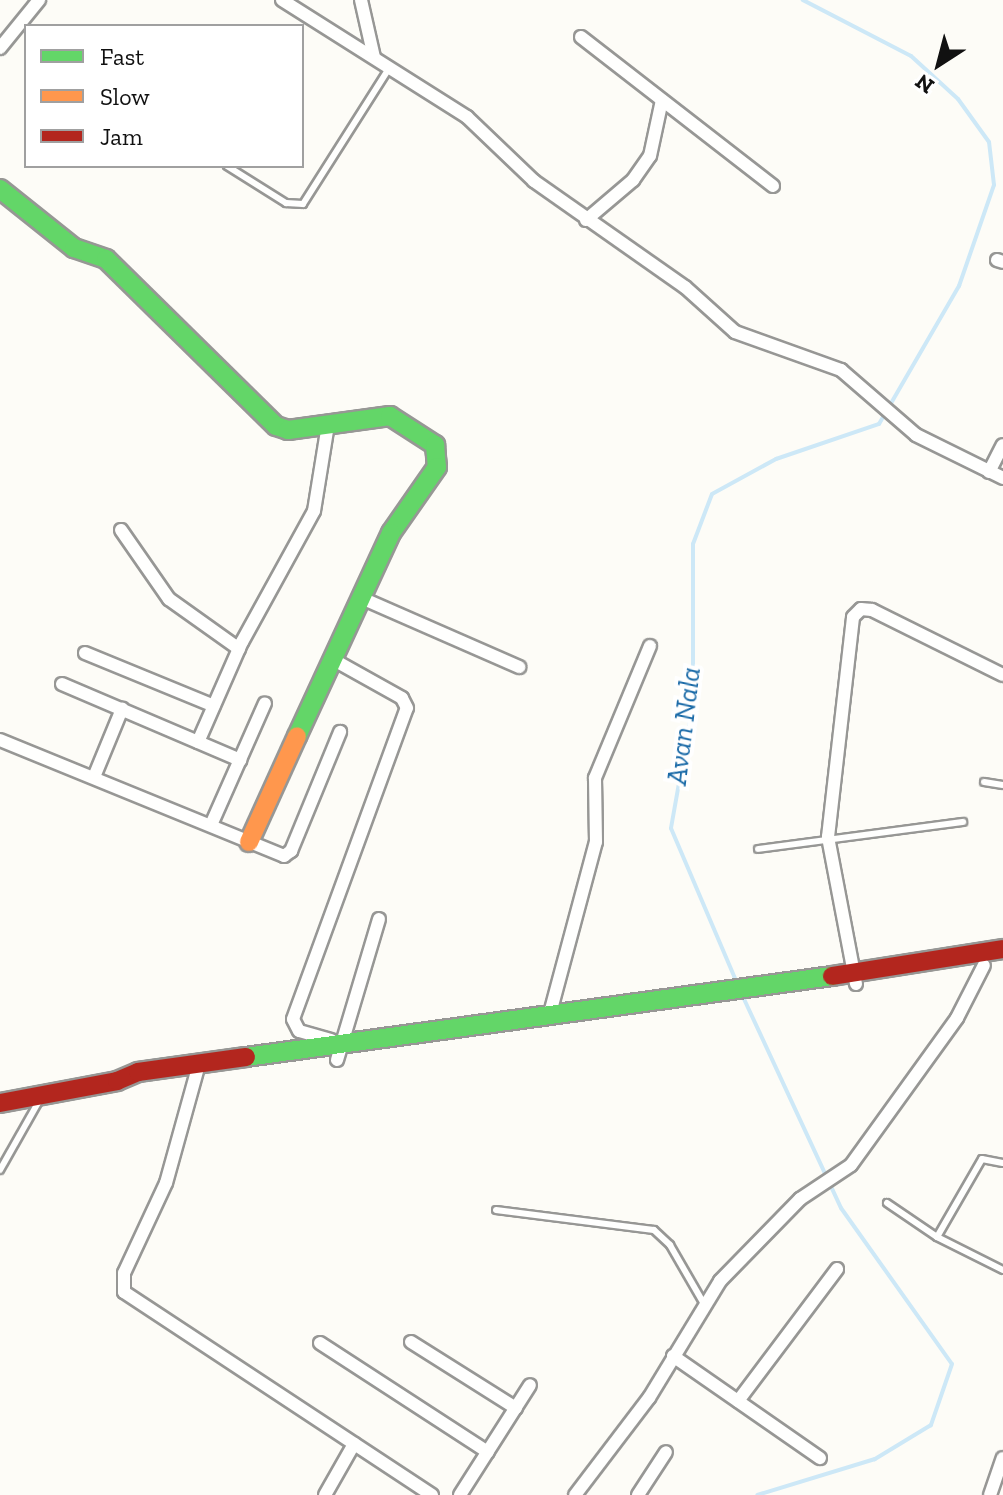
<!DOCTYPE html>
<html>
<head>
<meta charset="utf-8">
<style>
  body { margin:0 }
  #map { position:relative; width:1003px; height:1495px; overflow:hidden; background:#fdfcf7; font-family:"Zilla Slab",serif }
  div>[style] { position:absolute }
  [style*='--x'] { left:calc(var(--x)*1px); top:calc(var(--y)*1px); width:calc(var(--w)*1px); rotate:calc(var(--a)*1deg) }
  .stream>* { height:4px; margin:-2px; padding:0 2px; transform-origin:2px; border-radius:2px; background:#cde8f7 }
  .roads { filter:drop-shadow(2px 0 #979795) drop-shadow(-2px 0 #979795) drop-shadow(0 2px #979795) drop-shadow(0 -2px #979795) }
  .lane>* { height:6px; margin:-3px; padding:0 3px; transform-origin:3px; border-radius:3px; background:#fffffe }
  .street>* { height:12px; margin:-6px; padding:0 6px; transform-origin:6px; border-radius:6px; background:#fffffe }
  .fast>* { height:18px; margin:-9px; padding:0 9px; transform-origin:9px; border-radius:9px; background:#63d668 }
  .slow>* { height:18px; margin:-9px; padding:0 9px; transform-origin:9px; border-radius:9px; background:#ff974d }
  .jam>* { height:18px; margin:-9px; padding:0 9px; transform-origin:9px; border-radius:9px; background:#b3261e }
  span { translate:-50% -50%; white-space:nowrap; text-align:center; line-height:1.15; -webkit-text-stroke:8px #fff; paint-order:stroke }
  .water-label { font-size:28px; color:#1768a6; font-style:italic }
  .legend { position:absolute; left:24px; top:24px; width:280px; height:144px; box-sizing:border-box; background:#fff; border:2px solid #a0a0a0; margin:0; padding:10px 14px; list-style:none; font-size:24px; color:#111 }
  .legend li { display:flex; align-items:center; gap:16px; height:40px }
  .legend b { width:40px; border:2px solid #a0a0a0 }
  .north { position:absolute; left:899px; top:24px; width:80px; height:80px; -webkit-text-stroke:6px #fff; paint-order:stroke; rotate:216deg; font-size:22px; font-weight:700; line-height:32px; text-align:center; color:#111 }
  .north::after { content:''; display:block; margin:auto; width:28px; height:36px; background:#111; clip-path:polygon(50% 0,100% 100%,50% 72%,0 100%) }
</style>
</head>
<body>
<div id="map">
  <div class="stream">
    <i style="--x:737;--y:983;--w:168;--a:-113.1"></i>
    <i style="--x:671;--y:828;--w:125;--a:-79.9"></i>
    <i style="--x:693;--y:705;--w:161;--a:-90"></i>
    <i style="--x:693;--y:544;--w:53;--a:-69.2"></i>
    <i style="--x:712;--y:494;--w:73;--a:-28.7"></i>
    <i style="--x:776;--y:459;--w:109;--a:-18.8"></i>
    <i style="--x:879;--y:424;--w:160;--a:-59.9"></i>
    <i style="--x:959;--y:286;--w:107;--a:-70.9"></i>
    <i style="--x:994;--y:185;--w:43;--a:-96.6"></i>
    <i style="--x:989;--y:142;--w:53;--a:-125.8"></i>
    <i style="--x:958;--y:99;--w:64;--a:-137.5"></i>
    <i style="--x:911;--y:56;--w:122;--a:-152.6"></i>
    <i style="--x:744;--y:999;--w:230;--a:65.1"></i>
    <i style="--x:841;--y:1208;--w:191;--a:54.6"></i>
    <i style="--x:952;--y:1364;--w:65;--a:109"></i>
    <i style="--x:931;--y:1425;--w:66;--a:148.7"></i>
    <i style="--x:875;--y:1459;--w:123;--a:163"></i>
  </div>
  <div class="roads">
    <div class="lane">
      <i style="--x:227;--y:166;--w:70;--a:32.1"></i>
      <i style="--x:286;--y:203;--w:17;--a:3"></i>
      <i style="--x:303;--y:204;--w:162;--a:-57.6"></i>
      <i style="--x:984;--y:782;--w:19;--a:9"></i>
      <i style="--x:758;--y:849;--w:207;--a:-7.5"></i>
      <i style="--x:0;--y:1170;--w:79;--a:-60.5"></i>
      <i style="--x:887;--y:1203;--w:60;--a:34.2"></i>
      <i style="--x:937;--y:1237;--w:74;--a:26.6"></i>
      <i style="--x:496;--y:1210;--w:159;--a:7.2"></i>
      <i style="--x:654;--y:1230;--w:22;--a:43"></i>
      <i style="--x:670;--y:1245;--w:68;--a:60"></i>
      <i style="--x:937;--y:1237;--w:90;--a:-60"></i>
      <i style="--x:982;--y:1159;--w:21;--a:11"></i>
    </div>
    <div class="street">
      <i style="--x:282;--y:0;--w:219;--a:32.3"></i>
      <i style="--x:467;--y:117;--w:93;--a:43.7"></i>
      <i style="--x:534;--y:181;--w:184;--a:35.1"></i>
      <i style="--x:685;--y:287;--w:67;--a:42"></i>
      <i style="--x:735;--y:332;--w:113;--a:19.7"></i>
      <i style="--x:841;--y:370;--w:99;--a:40.9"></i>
      <i style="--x:916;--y:435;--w:97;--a:26.3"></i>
      <i style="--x:361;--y:0;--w:58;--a:77.2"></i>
      <i style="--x:581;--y:37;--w:243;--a:37.8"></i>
      <i style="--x:0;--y:48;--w:62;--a:-50.9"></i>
      <i style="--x:586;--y:220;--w:62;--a:-40.4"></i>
      <i style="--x:633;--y:180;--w:29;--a:-55"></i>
      <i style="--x:650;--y:156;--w:57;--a:-77.9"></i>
      <i style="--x:997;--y:260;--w:6;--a:18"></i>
      <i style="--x:989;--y:472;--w:30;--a:-63"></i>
      <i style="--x:121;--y:530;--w:84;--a:55.2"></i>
      <i style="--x:169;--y:599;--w:86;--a:35.5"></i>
      <i style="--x:359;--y:597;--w:175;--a:23.6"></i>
      <i style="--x:85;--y:653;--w:139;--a:22.3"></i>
      <i style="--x:62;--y:684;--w:194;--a:23.1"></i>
      <i style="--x:0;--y:740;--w:307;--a:22.2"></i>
      <i style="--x:284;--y:856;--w:9;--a:-36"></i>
      <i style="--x:291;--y:851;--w:129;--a:-67.6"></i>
      <i style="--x:198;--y:742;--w:109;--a:-66.3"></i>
      <i style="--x:242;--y:642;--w:149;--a:-61.2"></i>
      <i style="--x:314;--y:511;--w:87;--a:-80.8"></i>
      <i style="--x:94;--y:777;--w:74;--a:-67.6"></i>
      <i style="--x:211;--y:825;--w:133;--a:-66.1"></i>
      <i style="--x:856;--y:984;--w:150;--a:-100.8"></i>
      <i style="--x:828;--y:837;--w:221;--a:-83.5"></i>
      <i style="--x:853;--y:617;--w:11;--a:-45"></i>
      <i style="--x:861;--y:609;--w:11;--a:5"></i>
      <i style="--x:872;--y:610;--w:146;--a:26.4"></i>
      <i style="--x:549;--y:1017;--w:181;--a:-75"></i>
      <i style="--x:596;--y:842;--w:64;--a:-90.9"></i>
      <i style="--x:595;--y:778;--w:143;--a:-67.4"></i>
      <i style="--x:331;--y:1040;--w:33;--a:-164"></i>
      <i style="--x:299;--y:1031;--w:13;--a:-117"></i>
      <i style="--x:293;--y:1019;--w:331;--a:-69.9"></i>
      <i style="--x:407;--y:708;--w:11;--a:-117"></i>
      <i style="--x:402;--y:698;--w:78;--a:-150.8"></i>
      <i style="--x:337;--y:1060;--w:147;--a:-73.4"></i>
      <i style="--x:199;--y:1064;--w:123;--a:105.5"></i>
      <i style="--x:166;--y:1183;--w:99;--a:115"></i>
      <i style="--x:124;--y:1273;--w:19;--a:90"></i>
      <i style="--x:124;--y:1292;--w:369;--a:33.4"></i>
      <i style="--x:411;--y:1342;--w:124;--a:32.2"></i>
      <i style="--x:320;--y:1343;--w:200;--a:33"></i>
      <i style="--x:673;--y:1356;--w:179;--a:34.8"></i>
      <i style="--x:738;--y:1401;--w:165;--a:-53.1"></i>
      <i style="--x:325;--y:1495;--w:59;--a:-60.4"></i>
      <i style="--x:460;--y:1495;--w:130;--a:-57.5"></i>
      <i style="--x:575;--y:1495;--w:122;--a:-52.7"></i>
      <i style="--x:649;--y:1398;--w:137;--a:-58.7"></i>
      <i style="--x:720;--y:1281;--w:115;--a:-45.7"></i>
      <i style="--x:800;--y:1199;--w:61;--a:-33.7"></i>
      <i style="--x:851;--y:1165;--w:181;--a:-54.2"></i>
      <i style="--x:957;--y:1018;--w:59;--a:-63"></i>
      <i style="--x:638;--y:1495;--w:51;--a:-56.9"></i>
      <i style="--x:990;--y:1495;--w:39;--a:-71"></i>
    </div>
    <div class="fast">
      <i style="--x:0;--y:189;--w:95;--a:38.6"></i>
      <i style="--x:74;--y:248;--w:34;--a:19"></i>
      <i style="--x:106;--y:259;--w:238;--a:44.5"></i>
      <i style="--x:276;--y:426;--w:13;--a:18"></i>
      <i style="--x:288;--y:430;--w:103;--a:-7.8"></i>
      <i style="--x:390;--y:416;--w:54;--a:32.8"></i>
      <i style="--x:435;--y:445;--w:22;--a:85"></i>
      <i style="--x:437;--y:467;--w:80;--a:124.9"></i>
      <i style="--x:391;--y:533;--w:224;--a:114.8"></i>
      <i style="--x:246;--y:1057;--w:592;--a:-7.87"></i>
    </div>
    <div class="slow">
      <i style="--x:249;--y:842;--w:116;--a:-65.6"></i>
    </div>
    <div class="jam">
      <i style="--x:832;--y:976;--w:173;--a:-9"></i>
      <i style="--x:0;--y:1103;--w:119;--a:-10.6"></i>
      <i style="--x:117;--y:1081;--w:23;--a:-23"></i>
      <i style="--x:138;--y:1072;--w:109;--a:-7.9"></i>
    </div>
  </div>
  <div class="water-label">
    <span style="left:684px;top:726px;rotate:-83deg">Avan Nala</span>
  </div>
  <ul class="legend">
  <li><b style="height:10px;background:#63d668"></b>Fast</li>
  <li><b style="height:10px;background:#ff974d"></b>Slow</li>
  <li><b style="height:10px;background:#b3261e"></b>Jam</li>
  </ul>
  <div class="north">N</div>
</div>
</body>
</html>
